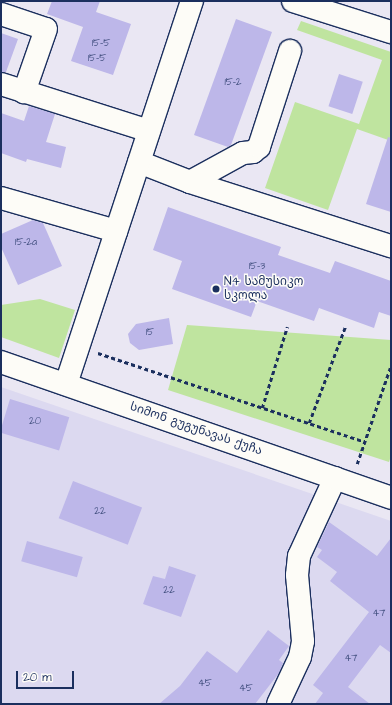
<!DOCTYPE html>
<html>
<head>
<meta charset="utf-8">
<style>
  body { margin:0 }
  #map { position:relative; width:392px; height:705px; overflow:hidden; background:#eae7f3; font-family:"Architects Daughter","Noto Sans Georgian",sans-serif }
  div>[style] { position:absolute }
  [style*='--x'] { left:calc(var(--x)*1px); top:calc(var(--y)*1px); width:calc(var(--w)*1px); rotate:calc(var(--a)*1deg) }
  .built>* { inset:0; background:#dcd9f0 }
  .green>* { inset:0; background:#bfe49f }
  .building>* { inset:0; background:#bdb7e9; transform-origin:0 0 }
  .path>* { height:2.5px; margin-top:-1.25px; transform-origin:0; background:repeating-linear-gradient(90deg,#1b2f5e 0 4px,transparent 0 7px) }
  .roads { filter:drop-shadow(1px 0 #1b2f5e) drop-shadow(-1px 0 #1b2f5e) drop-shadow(0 1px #1b2f5e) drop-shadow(0 -1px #1b2f5e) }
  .minor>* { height:22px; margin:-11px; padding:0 11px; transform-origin:11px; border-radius:11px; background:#fdfcf7 }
  .major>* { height:22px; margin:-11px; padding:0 11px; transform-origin:11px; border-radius:11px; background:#fdfcf7 }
  .dots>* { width:11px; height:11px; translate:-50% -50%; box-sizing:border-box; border:2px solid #fdfcf7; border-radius:50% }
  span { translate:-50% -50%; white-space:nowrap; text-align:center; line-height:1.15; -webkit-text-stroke:3px #fdfcf7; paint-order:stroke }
  .number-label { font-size:10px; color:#445181 }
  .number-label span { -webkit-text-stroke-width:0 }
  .poi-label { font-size:12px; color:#1b2f5e }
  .left { translate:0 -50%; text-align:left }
  .street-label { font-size:12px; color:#1b2f5e }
  .frame { position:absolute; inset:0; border:2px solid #1b2f5e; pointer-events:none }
  .scale { position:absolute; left:16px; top:671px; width:58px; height:18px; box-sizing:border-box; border:2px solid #1b2f5e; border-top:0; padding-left:5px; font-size:12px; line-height:14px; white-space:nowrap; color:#1b2f5e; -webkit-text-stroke:3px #fdfcf7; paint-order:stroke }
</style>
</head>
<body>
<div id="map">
  <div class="built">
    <i style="clip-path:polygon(1px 387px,391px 521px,391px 704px,1px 704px)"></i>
  </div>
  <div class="green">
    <i style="clip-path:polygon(301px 21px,391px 52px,391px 141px,357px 129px,328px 210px,265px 188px,295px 102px,359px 124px,382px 60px,297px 30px)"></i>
    <i style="clip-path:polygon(40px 299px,75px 310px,59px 358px,1px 337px,1px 305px)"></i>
    <i style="clip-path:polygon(187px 325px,391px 340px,391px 456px,389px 462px,168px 390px)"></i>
  </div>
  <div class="building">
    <i style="clip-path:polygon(52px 1px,100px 1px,96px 12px,131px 24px,113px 75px,71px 61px,83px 27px,47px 14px)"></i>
    <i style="clip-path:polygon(236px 19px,272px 32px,231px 145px,228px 147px,194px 135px)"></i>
    <i style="clip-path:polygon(1px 33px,18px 39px,6px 72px,1px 72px)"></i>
    <i style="left:339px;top:74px;width:25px;height:34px;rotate:18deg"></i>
    <i style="clip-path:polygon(29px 106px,55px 114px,46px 142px,66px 147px,61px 168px,27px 159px,26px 162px,1px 153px,1px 113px,24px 121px)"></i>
    <i style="clip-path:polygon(388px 137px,391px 138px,391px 212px,366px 204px)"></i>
    <i style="clip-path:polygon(168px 207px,281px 247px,278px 255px,330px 273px,335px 261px,391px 281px,391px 316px,379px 312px,374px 328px,319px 308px,314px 321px,257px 301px,251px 317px,172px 289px,182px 261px,153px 250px)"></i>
    <i style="clip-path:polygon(33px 220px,43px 223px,62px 266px,18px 285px,1px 247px,1px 234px)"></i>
    <i style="clip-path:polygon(169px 318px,173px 344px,139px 350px,130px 343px,128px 334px,136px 324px)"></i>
    <i style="left:10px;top:399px;width:62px;height:35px;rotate:17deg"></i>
    <i style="left:73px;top:481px;width:74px;height:40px;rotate:21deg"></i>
    <i style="clip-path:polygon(329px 522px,377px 556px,391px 538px,391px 653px,380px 645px,348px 687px,370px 704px,315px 704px,323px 693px,313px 685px,369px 612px,330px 581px,337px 572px,317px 557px,322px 550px,317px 547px)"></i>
    <i style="left:27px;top:541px;width:58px;height:21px;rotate:16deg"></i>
    <i style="clip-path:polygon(169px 566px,196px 575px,181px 617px,143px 604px,153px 576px,165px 579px)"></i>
    <i style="clip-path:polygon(268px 630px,289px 646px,279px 660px,283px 663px,279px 673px,255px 704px,159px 704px,180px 686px,207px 651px,237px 673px)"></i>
  </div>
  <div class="path">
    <i style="--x:98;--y:353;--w:281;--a:18.4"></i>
    <i style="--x:262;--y:408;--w:85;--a:-72.8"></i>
    <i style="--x:309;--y:423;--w:103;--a:-69.4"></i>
    <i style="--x:357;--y:464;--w:105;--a:-71"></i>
  </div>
  <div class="roads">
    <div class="minor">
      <i style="--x:293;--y:1;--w:103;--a:17.6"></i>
      <i style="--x:1;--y:14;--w:47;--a:18.4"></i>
      <i style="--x:46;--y:29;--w:67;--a:109.2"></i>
      <i style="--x:1;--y:84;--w:155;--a:17.6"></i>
      <i style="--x:139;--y:162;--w:55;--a:21.4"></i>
      <i style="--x:190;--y:182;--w:60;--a:-28.7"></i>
      <i style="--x:243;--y:153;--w:10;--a:-6"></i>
      <i style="--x:253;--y:152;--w:8;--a:-40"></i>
      <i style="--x:259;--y:147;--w:101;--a:-72.1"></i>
      <i style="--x:190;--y:182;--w:211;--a:17.7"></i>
      <i style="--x:1;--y:198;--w:120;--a:16"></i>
      <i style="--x:66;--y:384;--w:403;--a:-71.8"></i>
      <i style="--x:278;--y:704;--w:52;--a:-64.9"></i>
      <i style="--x:300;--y:657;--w:16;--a:-79"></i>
      <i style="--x:303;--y:641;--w:66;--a:-95.2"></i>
      <i style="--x:297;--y:575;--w:19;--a:-84"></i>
      <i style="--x:299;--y:556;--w:86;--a:-65.2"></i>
    </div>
    <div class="major">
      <i style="--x:1;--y:362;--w:413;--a:19.2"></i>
    </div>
  </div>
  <div class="dots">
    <i style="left:216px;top:289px;background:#1b2f5e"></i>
  </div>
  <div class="number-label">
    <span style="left:101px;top:44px">15-5</span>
    <span style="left:97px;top:59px">15-5</span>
    <span style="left:233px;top:83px">15-2</span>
    <span style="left:26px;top:243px">15-2a</span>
    <span style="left:257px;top:267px">15-3</span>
    <span style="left:150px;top:333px">15</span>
    <span style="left:35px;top:422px">20</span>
    <span style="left:100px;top:512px">22</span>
    <span style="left:169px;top:591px">22</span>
    <span style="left:379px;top:614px">47</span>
    <span style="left:351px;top:659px">47</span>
    <span style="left:205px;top:684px">45</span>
    <span style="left:246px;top:689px">45</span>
  </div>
  <div class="poi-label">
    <span class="left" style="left:224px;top:289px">N4 სამუსიკო<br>სკოლა</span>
  </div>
  <div class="street-label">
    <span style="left:196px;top:429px;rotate:19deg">სიმონ გუგუნავას ქუჩა</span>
  </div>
  <div class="frame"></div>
  <div class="scale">20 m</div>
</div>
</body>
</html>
